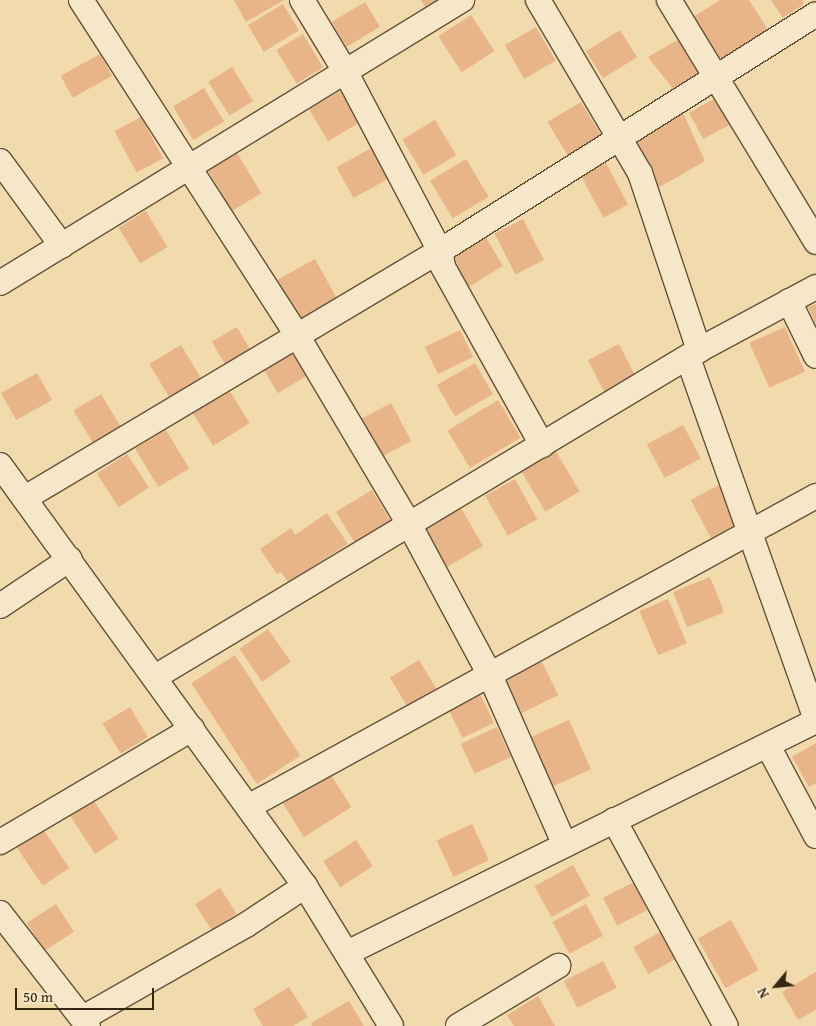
<!DOCTYPE html>
<html>
<head>
<meta charset="utf-8">
<style>
  body { margin:0 }
  #map { position:relative; width:816px; height:1026px; overflow:hidden; background:#f1daac; font-family:"Gentium Book Plus",serif }
  div>[style] { position:absolute }
  [style*='--x'] { left:calc(var(--x)*1px); top:calc(var(--y)*1px); width:calc(var(--w)*1px); rotate:calc(var(--a)*1deg) }
  .building>* { inset:0; background:#e8b588; transform-origin:0 0 }
  .roads { filter:drop-shadow(1px 0 #645238) drop-shadow(-1px 0 #645238) drop-shadow(0 1px #645238) drop-shadow(0 -1px #645238) }
  .minor>* { height:24px; margin:-12px; padding:0 12px; transform-origin:12px; border-radius:12px; background:#f6e7c9 }
  span { translate:-50% -50%; white-space:nowrap; text-align:center; line-height:1.15; -webkit-text-stroke:5px #f6e7c9; paint-order:stroke }
  .north { position:absolute; left:751px; top:961px; width:50px; height:50px; -webkit-text-stroke:4px #f6e7c9; paint-order:stroke; rotate:242deg; font-size:14px; font-weight:700; line-height:20px; text-align:center; color:#352511 }
  .north::after { content:''; display:block; margin:auto; width:18px; height:22px; background:#352511; clip-path:polygon(50% 0,100% 100%,50% 72%,0 100%) }
  .scale { position:absolute; left:15px; top:988px; width:139px; height:22px; box-sizing:border-box; border:2px solid #352511; border-top:0; padding-left:6px; font-size:15px; line-height:18px; white-space:nowrap; color:#352511; -webkit-text-stroke:4px #f6e7c9; paint-order:stroke }
</style>
</head>
<body>
<div id="map">
  <div class="building">
    <i style="clip-path:polygon(234px 0,284px 0,246px 22px)"></i>
    <i style="clip-path:polygon(421px 0,438px 0,426px 8px)"></i>
    <i style="clip-path:polygon(720px 0,749px 0,769px 31px,719px 64px,690px 19px)"></i>
    <i style="clip-path:polygon(771px 0,802px 0,804px 4px,783px 18px)"></i>
    <i style="left:365px;top:2px;width:29px;height:39px;rotate:59deg"></i>
    <i style="left:283px;top:4px;width:31px;height:41px;rotate:59deg"></i>
    <i style="left:471px;top:15px;width:43px;height:39px;rotate:57deg"></i>
    <i style="left:536px;top:27px;width:39px;height:36px;rotate:60deg"></i>
    <i style="left:620px;top:30px;width:32px;height:40px;rotate:58deg"></i>
    <i style="left:303px;top:34px;width:39px;height:31px;rotate:59deg"></i>
    <i style="clip-path:polygon(681px 38px,701px 72px,673px 89px,648px 57px)"></i>
    <i style="left:100px;top:54px;width:25px;height:45px;rotate:61deg"></i>
    <i style="left:232px;top:67px;width:40px;height:28px;rotate:58deg"></i>
    <i style="left:204px;top:88px;width:39px;height:36px;rotate:59deg"></i>
    <i style="left:340px;top:91px;width:37px;height:36px;rotate:59deg"></i>
    <i style="left:720px;top:96px;width:30px;height:35px;rotate:62deg"></i>
    <i style="left:581px;top:102px;width:41px;height:39px;rotate:59deg"></i>
    <i style="clip-path:polygon(683px 113px,705px 161px,658px 188px,635px 142px)"></i>
    <i style="left:141px;top:117px;width:47px;height:30px;rotate:62deg"></i>
    <i style="left:435px;top:120px;width:41px;height:38px;rotate:59deg"></i>
    <i style="left:375px;top:146px;width:35px;height:44px;rotate:61deg"></i>
    <i style="left:237px;top:153px;width:47px;height:34px;rotate:59deg"></i>
    <i style="left:466px;top:159px;width:44px;height:42px;rotate:59deg"></i>
    <i style="left:606px;top:163px;width:47px;height:28px;rotate:62deg"></i>
    <i style="left:146px;top:211px;width:42px;height:32px;rotate:59deg"></i>
    <i style="left:523px;top:219px;width:46px;height:32px;rotate:63deg"></i>
    <i style="left:485px;top:236px;width:35px;height:42px;rotate:59deg"></i>
    <i style="left:315px;top:259px;width:47px;height:43px;rotate:61deg"></i>
    <i style="clip-path:polygon(816px 304px,816px 324px,808px 307px)"></i>
    <i style="left:237px;top:327px;width:30px;height:29px;rotate:60deg"></i>
    <i style="left:785px;top:327px;width:49px;height:39px;rotate:66deg"></i>
    <i style="left:460px;top:330px;width:30px;height:39px;rotate:64deg"></i>
    <i style="left:619px;top:344px;width:37px;height:35px;rotate:63deg"></i>
    <i style="left:181px;top:345px;width:42px;height:37px;rotate:59deg"></i>
    <i style="left:294px;top:352px;width:27px;height:35px;rotate:59deg"></i>
    <i style="left:475px;top:363px;width:36px;height:44px;rotate:60deg"></i>
    <i style="left:37px;top:373px;width:31px;height:41px;rotate:61deg"></i>
    <i style="left:229px;top:390px;width:39px;height:43px;rotate:58deg"></i>
    <i style="left:101px;top:394px;width:41px;height:32px;rotate:59deg"></i>
    <i style="left:498px;top:400px;width:44px;height:59px;rotate:59deg"></i>
    <i style="left:391px;top:403px;width:43px;height:36px;rotate:62deg"></i>
    <i style="left:683px;top:425px;width:38px;height:41px;rotate:62deg"></i>
    <i style="left:166px;top:430px;width:45px;height:36px;rotate:59deg"></i>
    <i style="left:555px;top:450px;width:48px;height:40px;rotate:59deg"></i>
    <i style="left:127px;top:454px;width:40px;height:36px;rotate:57deg"></i>
    <i style="left:515px;top:479px;width:46px;height:34px;rotate:61deg"></i>
    <i style="left:719px;top:485px;width:43px;height:32px;rotate:62deg"></i>
    <i style="left:372px;top:490px;width:37px;height:42px;rotate:59deg"></i>
    <i style="left:461px;top:508px;width:44px;height:43px;rotate:60deg"></i>
    <i style="clip-path:polygon(327px 513px,348px 544px,288px 582px,281px 572px,277px 574px,260px 549px,291px 528px,295px 535px)"></i>
    <i style="left:710px;top:577px;width:38px;height:40px;rotate:68deg"></i>
    <i style="left:668px;top:599px;width:48px;height:31px;rotate:67deg"></i>
    <i style="left:268px;top:629px;width:40px;height:35px;rotate:55deg"></i>
    <i style="left:235px;top:655px;width:120px;height:52px;rotate:57deg"></i>
    <i style="left:419px;top:660px;width:35px;height:34px;rotate:59deg"></i>
    <i style="left:542px;top:662px;width:37px;height:41px;rotate:64deg"></i>
    <i style="left:480px;top:694px;width:32px;height:35px;rotate:64deg"></i>
    <i style="left:130px;top:707px;width:35px;height:32px;rotate:59deg"></i>
    <i style="left:569px;top:720px;width:54px;height:42px;rotate:66deg"></i>
    <i style="left:497px;top:727px;width:33px;height:40px;rotate:65deg"></i>
    <i style="clip-path:polygon(816px 743px,816px 783px,809px 787px,792px 757px)"></i>
    <i style="left:328px;top:770px;width:44px;height:56px;rotate:58deg"></i>
    <i style="left:94px;top:801px;width:45px;height:28px;rotate:57deg"></i>
    <i style="left:472px;top:824px;width:40px;height:39px;rotate:65deg"></i>
    <i style="left:43px;top:829px;width:47px;height:32px;rotate:56deg"></i>
    <i style="left:356px;top:840px;width:31px;height:39px;rotate:57deg"></i>
    <i style="left:573px;top:865px;width:35px;height:44px;rotate:61deg"></i>
    <i style="left:636px;top:881px;width:31px;height:37px;rotate:63deg"></i>
    <i style="left:220px;top:888px;width:31px;height:30px;rotate:57deg"></i>
    <i style="left:56px;top:904px;width:33px;height:35px;rotate:57deg"></i>
    <i style="left:586px;top:904px;width:36px;height:38px;rotate:62deg"></i>
    <i style="left:731px;top:920px;width:57px;height:38px;rotate:61deg"></i>
    <i style="left:664px;top:930px;width:31px;height:35px;rotate:61deg"></i>
    <i style="left:603px;top:961px;width:30px;height:44px;rotate:63deg"></i>
    <i style="clip-path:polygon(816px 972px,816px 1010px,798px 1020px,782px 992px)"></i>
    <i style="clip-path:polygon(289px 987px,308px 1017px,293px 1026px,263px 1026px,253px 1009px)"></i>
    <i style="clip-path:polygon(538px 996px,555px 1026px,514px 1026px,507px 1015px)"></i>
    <i style="clip-path:polygon(349px 1001px,364px 1026px,312px 1026px,311px 1023px)"></i>
  </div>
  <div class="roads">
    <div class="minor">
      <i style="--x:81;--y:0;--w:401;--a:57.2"></i>
      <i style="--x:298;--y:337;--w:217;--a:59.3"></i>
      <i style="--x:409;--y:524;--w:169;--a:61.8"></i>
      <i style="--x:489;--y:673;--w:188;--a:66.2"></i>
      <i style="--x:302;--y:0;--w:83;--a:58.8"></i>
      <i style="--x:345;--y:71;--w:204;--a:62.2"></i>
      <i style="--x:440;--y:251;--w:16;--a:79"></i>
      <i style="--x:443;--y:267;--w:204;--a:60.9"></i>
      <i style="--x:538;--y:0;--w:201;--a:59.5"></i>
      <i style="--x:640;--y:173;--w:187;--a:71.6"></i>
      <i style="--x:669;--y:0;--w:283;--a:58.7"></i>
      <i style="--x:0;--y:161;--w:105;--a:53.9"></i>
      <i style="--x:0;--y:283;--w:542;--a:-31.49"></i>
      <i style="--x:789;--y:301;--w:61;--a:63.9"></i>
      <i style="--x:688;--y:358;--w:384;--a:70.5"></i>
      <i style="--x:0;--y:465;--w:520;--a:54.08"></i>
      <i style="--x:305;--y:886;--w:164;--a:58.4"></i>
      <i style="--x:25;--y:498;--w:483;--a:-30.8"></i>
      <i style="--x:440;--y:251;--w:444;--a:-32.2"></i>
      <i style="--x:0;--y:606;--w:84;--a:-33.9"></i>
      <i style="--x:155;--y:677;--w:635;--a:-31.01"></i>
      <i style="--x:699;--y:350;--w:133;--a:-28.3"></i>
      <i style="--x:768;--y:746;--w:102;--a:61.9"></i>
      <i style="--x:248;--y:807;--w:648;--a:-28.7"></i>
      <i style="--x:614;--y:820;--w:234;--a:61.5"></i>
      <i style="--x:0;--y:842;--w:223;--a:-30.5"></i>
      <i style="--x:0;--y:913;--w:143;--a:52.1"></i>
      <i style="--x:347;--y:953;--w:523;--a:-26.32"></i>
      <i style="--x:83;--y:1018;--w:188;--a:-29.7"></i>
      <i style="--x:246;--y:925;--w:71;--a:-33.5"></i>
      <i style="--x:458;--y:1026;--w:117;--a:-31"></i>
    </div>
  </div>
  <div class="north">N</div>
  <div class="scale">50 m</div>
</div>
</body>
</html>
